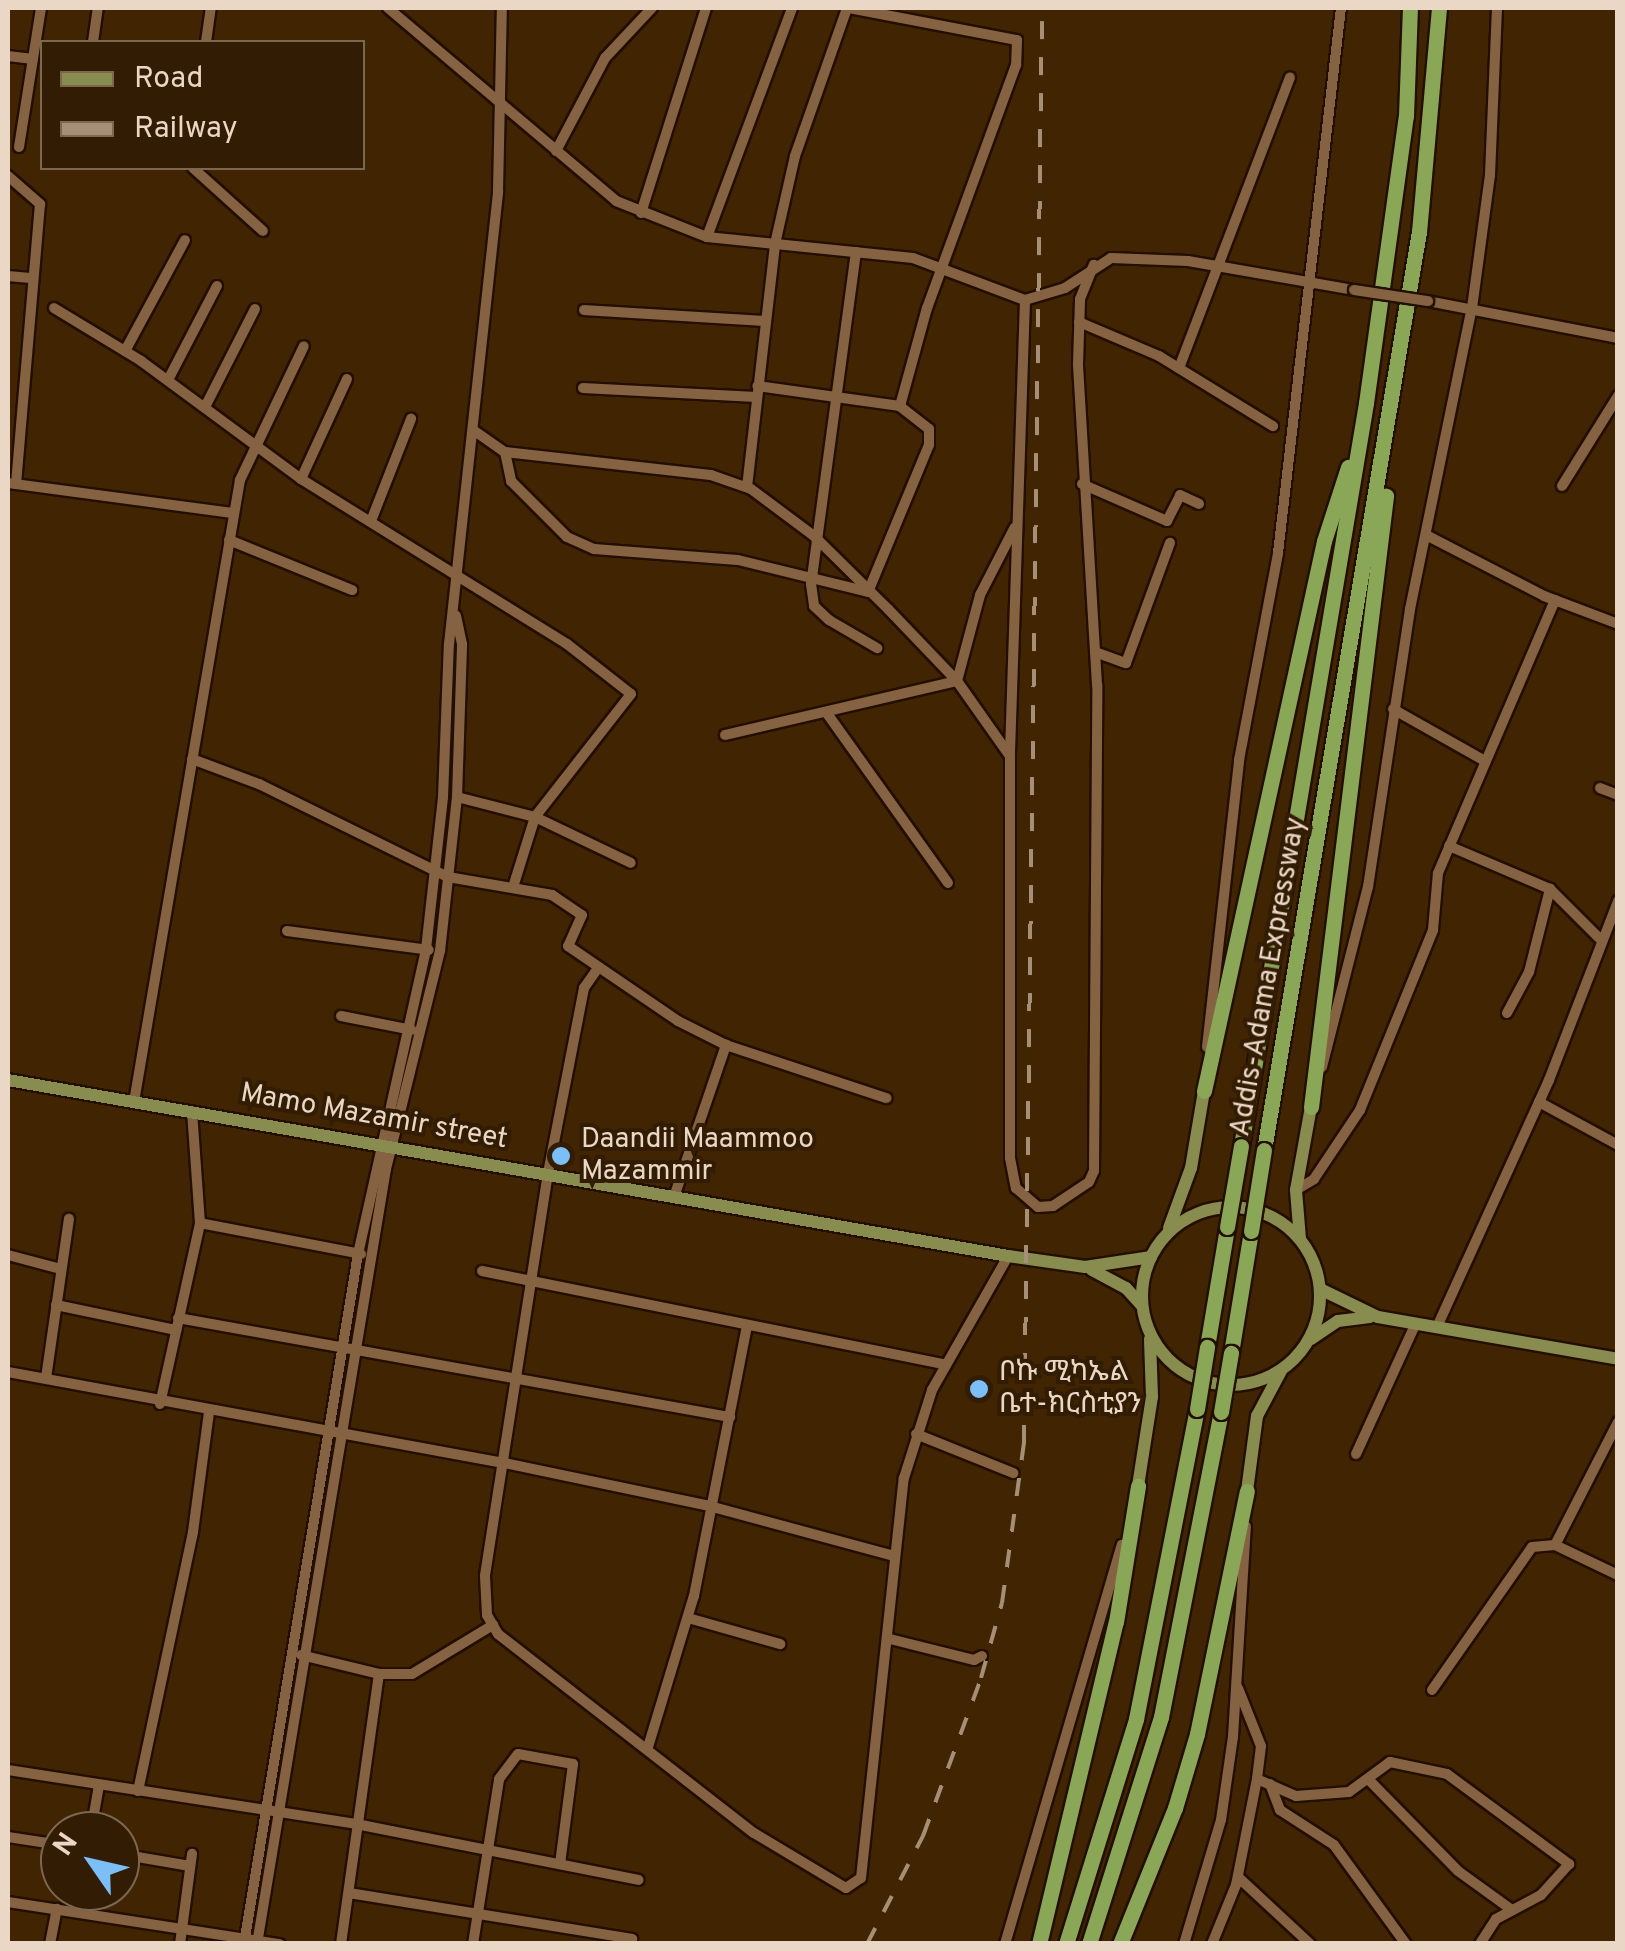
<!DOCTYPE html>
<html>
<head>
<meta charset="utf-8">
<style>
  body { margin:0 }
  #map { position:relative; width:1625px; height:1951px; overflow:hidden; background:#412401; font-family:Overpass,"Noto Sans Ethiopic",sans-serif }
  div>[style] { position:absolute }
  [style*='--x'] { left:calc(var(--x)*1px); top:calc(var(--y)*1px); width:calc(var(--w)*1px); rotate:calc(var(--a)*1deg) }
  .roads { filter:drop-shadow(2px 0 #230e00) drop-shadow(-2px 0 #230e00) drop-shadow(0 2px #230e00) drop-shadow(0 -2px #230e00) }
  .minor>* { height:10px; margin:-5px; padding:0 5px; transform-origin:5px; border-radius:5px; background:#856342 }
  .major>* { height:12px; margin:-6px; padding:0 6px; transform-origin:6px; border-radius:6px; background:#888c4f }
  .major>.ring { margin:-6px; padding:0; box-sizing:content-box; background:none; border:12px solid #888c4f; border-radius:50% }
  .highway>* { height:15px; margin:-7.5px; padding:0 7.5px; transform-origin:7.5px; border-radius:7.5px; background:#8aa758 }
  .rail>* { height:4px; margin-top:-2px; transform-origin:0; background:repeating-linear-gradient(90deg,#a68f77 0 18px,transparent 0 36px) }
  .bridges { filter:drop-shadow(2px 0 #230e00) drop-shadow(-2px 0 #230e00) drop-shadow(0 2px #230e00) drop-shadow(0 -2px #230e00) }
  .minor-bridge>* { height:10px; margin:-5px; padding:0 5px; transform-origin:5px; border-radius:5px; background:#856342 }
  .highway-bridge>* { height:15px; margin:-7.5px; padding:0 7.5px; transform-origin:7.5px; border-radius:7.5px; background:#8aa758 }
  .dots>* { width:28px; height:28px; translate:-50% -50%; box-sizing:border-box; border:5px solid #321c03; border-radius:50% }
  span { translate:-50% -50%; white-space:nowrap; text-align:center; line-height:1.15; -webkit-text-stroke:8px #321c03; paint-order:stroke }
  .street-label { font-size:28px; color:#ead7c5 }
  .poi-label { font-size:28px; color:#ead7c5 }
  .left { translate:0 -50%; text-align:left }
  .frame { position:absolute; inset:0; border:10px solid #ead7c5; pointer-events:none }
  .legend { position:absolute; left:40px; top:40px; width:325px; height:130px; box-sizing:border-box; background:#321c03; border:2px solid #7c6751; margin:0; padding:12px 18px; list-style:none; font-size:30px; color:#ead7c5 }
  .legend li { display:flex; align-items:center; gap:20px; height:50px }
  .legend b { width:50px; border:2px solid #7c6751 }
  .north { position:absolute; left:40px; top:1811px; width:100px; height:100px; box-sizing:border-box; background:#321c03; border:2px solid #7c6751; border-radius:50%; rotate:304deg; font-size:28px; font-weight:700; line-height:40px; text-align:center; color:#ead7c5 }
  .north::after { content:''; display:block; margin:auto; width:35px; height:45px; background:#7bbef8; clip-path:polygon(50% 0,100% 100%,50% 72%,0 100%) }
</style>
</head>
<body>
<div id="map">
  <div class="roads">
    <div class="minor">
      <i style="--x:388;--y:8;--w:299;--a:40.2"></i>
      <i style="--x:616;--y:201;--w:98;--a:21.6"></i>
      <i style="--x:707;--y:237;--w:207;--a:5.8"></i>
      <i style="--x:913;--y:258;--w:120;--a:20.6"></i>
      <i style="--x:1025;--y:300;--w:42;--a:-16.7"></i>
      <i style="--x:1065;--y:288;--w:55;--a:-33.1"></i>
      <i style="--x:1111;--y:258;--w:77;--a:2.2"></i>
      <i style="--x:1188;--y:261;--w:169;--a:9.9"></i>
      <i style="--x:849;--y:8;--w:171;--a:10.8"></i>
      <i style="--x:1017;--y:40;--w:25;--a:92"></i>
      <i style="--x:1016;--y:65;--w:259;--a:110.1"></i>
      <i style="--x:927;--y:308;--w:102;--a:105.4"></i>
      <i style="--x:93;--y:42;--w:34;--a:-82"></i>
      <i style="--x:206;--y:42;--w:34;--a:-82"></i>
      <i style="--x:8;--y:56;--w:25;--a:7"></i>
      <i style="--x:19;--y:147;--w:141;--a:-81"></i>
      <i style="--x:556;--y:151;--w:105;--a:-62.2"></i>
      <i style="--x:605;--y:58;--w:69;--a:-46.8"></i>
      <i style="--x:193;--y:168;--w:94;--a:42"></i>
      <i style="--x:8;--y:176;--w:43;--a:41.2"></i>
      <i style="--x:40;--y:204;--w:281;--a:94.9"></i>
      <i style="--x:641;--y:213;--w:215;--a:-72.4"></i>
      <i style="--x:707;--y:237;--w:244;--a:-69.6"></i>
      <i style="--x:856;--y:252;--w:335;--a:97.7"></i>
      <i style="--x:811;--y:584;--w:22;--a:82"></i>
      <i style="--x:814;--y:606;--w:21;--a:43"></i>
      <i style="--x:829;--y:620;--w:56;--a:30.3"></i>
      <i style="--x:8;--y:276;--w:25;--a:5"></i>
      <i style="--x:1025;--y:300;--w:457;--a:91.9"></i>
      <i style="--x:1010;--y:757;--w:401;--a:90"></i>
      <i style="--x:1010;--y:1158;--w:31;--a:79"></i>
      <i style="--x:1016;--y:1188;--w:29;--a:41"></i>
      <i style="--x:1038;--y:1207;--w:15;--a:-4"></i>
      <i style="--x:1053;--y:1206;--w:43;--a:-33.7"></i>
      <i style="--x:1089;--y:1182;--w:12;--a:-66"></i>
      <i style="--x:1094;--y:1171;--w:486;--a:-89.6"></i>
      <i style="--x:1097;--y:685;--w:322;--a:-93.4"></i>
      <i style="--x:1078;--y:364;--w:65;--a:-88.2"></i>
      <i style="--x:1080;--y:299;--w:37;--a:-68"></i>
      <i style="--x:1428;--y:301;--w:194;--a:11"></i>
      <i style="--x:54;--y:308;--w:102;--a:31.3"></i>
      <i style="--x:141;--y:361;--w:199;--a:36.4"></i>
      <i style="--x:301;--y:479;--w:313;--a:31.8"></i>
      <i style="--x:567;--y:644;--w:81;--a:38"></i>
      <i style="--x:631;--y:694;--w:156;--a:128"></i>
      <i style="--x:535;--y:817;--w:70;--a:107.4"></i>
      <i style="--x:584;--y:310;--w:180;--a:3.5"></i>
      <i style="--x:1079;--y:322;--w:87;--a:23"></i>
      <i style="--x:1159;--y:356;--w:134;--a:31.6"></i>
      <i style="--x:125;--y:351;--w:126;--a:-61.6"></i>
      <i style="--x:1179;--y:368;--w:311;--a:-69.1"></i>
      <i style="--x:168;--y:380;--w:106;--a:-62.5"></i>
      <i style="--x:583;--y:388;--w:173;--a:3"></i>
      <i style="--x:205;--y:407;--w:110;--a:-63"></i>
      <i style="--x:476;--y:432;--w:35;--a:35"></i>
      <i style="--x:505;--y:452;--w:207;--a:6.4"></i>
      <i style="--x:711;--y:475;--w:42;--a:19.3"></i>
      <i style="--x:751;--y:489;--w:79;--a:36.7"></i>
      <i style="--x:814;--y:536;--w:104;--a:44.6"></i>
      <i style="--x:888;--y:609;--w:100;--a:46.2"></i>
      <i style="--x:957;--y:681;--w:92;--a:54.8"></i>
      <i style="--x:505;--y:452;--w:30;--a:78"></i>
      <i style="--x:511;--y:481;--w:79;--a:45"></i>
      <i style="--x:567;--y:537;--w:30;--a:24"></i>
      <i style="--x:594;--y:549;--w:144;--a:4.4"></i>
      <i style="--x:738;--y:560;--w:134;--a:13.8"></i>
      <i style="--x:868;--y:592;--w:159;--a:-67.5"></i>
      <i style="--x:929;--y:445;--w:16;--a:-90"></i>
      <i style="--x:929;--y:429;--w:37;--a:-142"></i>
      <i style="--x:900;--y:406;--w:144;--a:-172"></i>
      <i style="--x:301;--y:479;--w:110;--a:-65.3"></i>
      <i style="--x:8;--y:483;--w:227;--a:7.6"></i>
      <i style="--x:1082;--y:484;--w:93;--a:23.5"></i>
      <i style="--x:1167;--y:521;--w:29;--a:-63"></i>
      <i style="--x:1180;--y:495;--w:21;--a:25"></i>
      <i style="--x:1562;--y:486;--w:106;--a:-58.1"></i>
      <i style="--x:747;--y:487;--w:245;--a:-83.4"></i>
      <i style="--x:775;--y:244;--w:90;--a:-77.2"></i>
      <i style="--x:795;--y:156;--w:157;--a:-70.6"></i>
      <i style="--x:371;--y:521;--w:110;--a:-68.6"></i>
      <i style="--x:1428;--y:536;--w:131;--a:27.3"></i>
      <i style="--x:1544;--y:596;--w:79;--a:20.7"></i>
      <i style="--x:229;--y:540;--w:133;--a:22.1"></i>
      <i style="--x:1095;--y:652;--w:33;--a:20"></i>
      <i style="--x:1126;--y:663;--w:128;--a:-69.9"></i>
      <i style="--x:1393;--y:709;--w:106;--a:29.5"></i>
      <i style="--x:826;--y:712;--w:210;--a:54.5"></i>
      <i style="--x:725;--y:735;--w:238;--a:-13.1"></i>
      <i style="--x:957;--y:681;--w:89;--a:-75"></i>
      <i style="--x:980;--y:595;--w:76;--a:-62.8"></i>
      <i style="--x:192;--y:759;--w:72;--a:20.5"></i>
      <i style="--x:259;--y:784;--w:211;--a:26.2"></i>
      <i style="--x:448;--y:877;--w:106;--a:9.8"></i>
      <i style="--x:552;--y:895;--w:36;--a:34"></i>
      <i style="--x:582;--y:915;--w:34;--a:114"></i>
      <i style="--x:568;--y:946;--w:133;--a:34.3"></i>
      <i style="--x:678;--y:1021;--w:54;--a:26.6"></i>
      <i style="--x:726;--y:1045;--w:169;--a:18.3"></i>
      <i style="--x:1600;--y:788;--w:19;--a:21"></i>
      <i style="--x:457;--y:797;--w:81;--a:14.4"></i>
      <i style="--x:535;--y:817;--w:106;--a:25.6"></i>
      <i style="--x:1449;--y:846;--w:110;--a:23.1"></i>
      <i style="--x:1550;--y:889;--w:69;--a:45"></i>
      <i style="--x:287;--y:931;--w:143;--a:7.6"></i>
      <i style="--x:598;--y:968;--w:24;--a:125"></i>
      <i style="--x:584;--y:988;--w:188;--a:101"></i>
      <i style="--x:548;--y:1173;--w:408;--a:98.9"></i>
      <i style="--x:485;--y:1576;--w:39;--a:87"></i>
      <i style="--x:487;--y:1615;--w:22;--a:60"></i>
      <i style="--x:498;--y:1634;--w:324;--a:37.9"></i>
      <i style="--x:754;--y:1833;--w:107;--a:30.9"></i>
      <i style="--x:846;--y:1888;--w:18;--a:-34"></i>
      <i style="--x:861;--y:1878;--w:402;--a:-83.9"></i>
      <i style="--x:904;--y:1478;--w:92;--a:-72.3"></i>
      <i style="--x:932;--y:1390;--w:154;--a:-60.4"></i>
      <i style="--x:1507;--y:1013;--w:47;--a:-61.8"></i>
      <i style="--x:1529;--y:972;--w:86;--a:-75.8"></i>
      <i style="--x:341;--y:1016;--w:72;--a:11.2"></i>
      <i style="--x:1207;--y:1047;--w:289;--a:-83.6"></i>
      <i style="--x:1239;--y:760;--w:211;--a:-79.3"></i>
      <i style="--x:1278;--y:553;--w:549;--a:-83.41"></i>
      <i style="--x:1322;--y:1067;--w:186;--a:-75.7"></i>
      <i style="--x:1368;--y:887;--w:281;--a:-81.4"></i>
      <i style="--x:1410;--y:609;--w:307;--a:-78.4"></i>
      <i style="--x:1472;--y:308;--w:134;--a:-82.3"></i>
      <i style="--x:1490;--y:175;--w:167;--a:-87.6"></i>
      <i style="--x:134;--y:1102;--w:631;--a:-80.33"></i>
      <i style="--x:240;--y:480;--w:148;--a:-64.5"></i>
      <i style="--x:1539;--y:1102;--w:90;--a:28.6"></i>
      <i style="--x:1296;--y:1190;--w:21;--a:-31"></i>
      <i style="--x:1314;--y:1179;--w:83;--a:-56.3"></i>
      <i style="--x:1360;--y:1110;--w:194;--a:-67.9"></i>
      <i style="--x:1433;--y:930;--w:57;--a:-85"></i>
      <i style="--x:1438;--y:873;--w:297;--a:-66.8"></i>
      <i style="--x:674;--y:1197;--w:161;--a:-71.1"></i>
      <i style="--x:200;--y:1223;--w:164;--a:10.9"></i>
      <i style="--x:8;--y:1255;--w:55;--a:14.8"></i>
      <i style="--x:482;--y:1271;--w:472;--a:11.4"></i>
      <i style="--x:56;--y:1305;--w:123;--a:11.8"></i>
      <i style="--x:178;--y:1318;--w:561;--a:10.17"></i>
      <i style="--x:1437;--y:1327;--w:271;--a:-65.6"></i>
      <i style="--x:1549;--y:1080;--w:192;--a:-68.9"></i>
      <i style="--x:8;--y:1372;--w:504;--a:10.4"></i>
      <i style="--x:504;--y:1463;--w:209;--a:11.8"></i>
      <i style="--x:709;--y:1506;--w:192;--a:15.1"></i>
      <i style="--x:46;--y:1378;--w:161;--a:-81.8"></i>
      <i style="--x:160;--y:1404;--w:185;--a:-77.5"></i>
      <i style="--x:200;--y:1223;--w:112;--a:-94.1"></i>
      <i style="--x:1618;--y:1422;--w:138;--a:117.1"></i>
      <i style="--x:1555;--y:1545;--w:70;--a:25.5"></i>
      <i style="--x:916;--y:1434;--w:105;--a:21.9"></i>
      <i style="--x:1356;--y:1454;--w:144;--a:-65.4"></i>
      <i style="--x:688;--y:1618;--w:96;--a:15.8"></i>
      <i style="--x:890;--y:1639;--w:87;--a:14"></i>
      <i style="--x:974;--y:1660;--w:9;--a:-27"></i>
      <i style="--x:301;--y:1655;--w:80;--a:13.7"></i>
      <i style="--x:379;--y:1674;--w:33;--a:0"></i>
      <i style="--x:412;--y:1674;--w:95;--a:-31.2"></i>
      <i style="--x:1238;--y:1688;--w:62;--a:68.4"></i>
      <i style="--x:1261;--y:1746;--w:33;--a:97"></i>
      <i style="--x:1257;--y:1779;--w:43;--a:23.6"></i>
      <i style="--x:1296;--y:1796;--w:53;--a:-4.3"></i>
      <i style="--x:1349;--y:1792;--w:51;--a:-36.2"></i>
      <i style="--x:1390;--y:1762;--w:58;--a:11.9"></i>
      <i style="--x:1447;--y:1774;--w:152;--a:36.4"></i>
      <i style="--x:1569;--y:1864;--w:42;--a:132.1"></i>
      <i style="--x:1541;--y:1895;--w:51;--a:151.9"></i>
      <i style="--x:1496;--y:1919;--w:30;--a:123"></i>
      <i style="--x:1432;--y:1690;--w:174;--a:-55"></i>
      <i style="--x:1532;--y:1547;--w:23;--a:-5"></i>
      <i style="--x:648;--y:1747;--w:158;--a:-73.1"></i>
      <i style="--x:694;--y:1596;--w:274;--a:-78.9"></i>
      <i style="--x:8;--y:1770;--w:352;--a:8.8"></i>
      <i style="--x:356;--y:1824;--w:288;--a:11.2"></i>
      <i style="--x:1369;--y:1780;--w:127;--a:45.6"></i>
      <i style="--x:1458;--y:1871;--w:67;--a:35.8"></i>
      <i style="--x:1270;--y:1784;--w:28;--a:69"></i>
      <i style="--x:1280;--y:1810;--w:64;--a:32.9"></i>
      <i style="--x:1334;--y:1845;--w:122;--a:54"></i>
      <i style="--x:138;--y:1791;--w:265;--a:-78"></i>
      <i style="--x:193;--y:1532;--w:121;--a:-82.4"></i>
      <i style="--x:91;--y:1831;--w:47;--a:-80.1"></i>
      <i style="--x:8;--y:1837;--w:53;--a:8.7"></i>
      <i style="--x:120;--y:1854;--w:71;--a:9.7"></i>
      <i style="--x:1238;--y:1877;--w:98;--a:42.9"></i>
      <i style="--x:349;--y:1893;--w:287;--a:9.2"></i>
      <i style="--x:8;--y:1902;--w:275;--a:8.8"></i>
      <i style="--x:78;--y:1912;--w:21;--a:-82"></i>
      <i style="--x:50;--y:1944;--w:36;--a:-79"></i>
      <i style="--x:180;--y:1944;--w:91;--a:-82.4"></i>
      <i style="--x:244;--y:1944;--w:699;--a:-80.62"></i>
      <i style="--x:358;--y:1254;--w:312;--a:-77.4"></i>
      <i style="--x:426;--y:949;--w:153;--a:-83.6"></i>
      <i style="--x:443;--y:797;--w:153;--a:-87.8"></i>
      <i style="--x:449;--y:644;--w:455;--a:-83.8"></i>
      <i style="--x:498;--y:192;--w:184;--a:-88.8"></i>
      <i style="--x:257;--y:1944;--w:786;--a:-80.55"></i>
      <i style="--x:386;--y:1169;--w:225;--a:-76.1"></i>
      <i style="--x:440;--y:951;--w:155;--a:-83.7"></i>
      <i style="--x:457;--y:797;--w:153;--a:-88.1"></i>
      <i style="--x:462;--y:644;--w:29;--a:-102"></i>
      <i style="--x:341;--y:1944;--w:273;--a:-82"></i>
      <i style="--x:473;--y:1944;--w:167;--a:-81"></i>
      <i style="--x:499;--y:1779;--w:31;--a:-53"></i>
      <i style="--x:518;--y:1754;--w:56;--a:10.3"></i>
      <i style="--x:573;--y:1764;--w:101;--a:97.4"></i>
      <i style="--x:1005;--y:1944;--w:416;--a:-73.7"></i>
      <i style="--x:1184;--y:1944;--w:129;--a:-73.4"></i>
      <i style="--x:1221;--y:1820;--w:84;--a:-81.8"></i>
      <i style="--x:1233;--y:1737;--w:211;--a:-86.5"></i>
      <i style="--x:1212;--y:1944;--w:64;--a:-67.9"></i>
      <i style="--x:1236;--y:1885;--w:108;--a:-78.8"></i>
    </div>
    <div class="major">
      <i style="--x:8;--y:1080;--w:1015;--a:9.98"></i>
      <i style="--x:1008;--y:1256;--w:78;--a:8.1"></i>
      <i style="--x:1085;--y:1267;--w:67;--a:-8.6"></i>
      <i class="ring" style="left:1142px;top:1207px;width:166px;height:166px"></i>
      <i style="--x:1169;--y:1228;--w:64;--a:-69.9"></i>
      <i style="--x:1191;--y:1168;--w:78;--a:-80.4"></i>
      <i style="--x:1300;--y:1239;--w:49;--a:-94.7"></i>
      <i style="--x:1296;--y:1190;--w:84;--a:-79.8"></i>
      <i style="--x:1092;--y:1270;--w:38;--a:28"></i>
      <i style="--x:1126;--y:1288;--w:24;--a:48"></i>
      <i style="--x:1320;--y:1289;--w:64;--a:25.8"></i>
      <i style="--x:1378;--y:1317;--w:244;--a:9.9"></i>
      <i style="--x:1311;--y:1339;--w:32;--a:-34"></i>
      <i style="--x:1338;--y:1321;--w:32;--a:-7"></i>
      <i style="--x:1138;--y:1486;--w:90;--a:-81.1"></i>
      <i style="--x:1152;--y:1397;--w:58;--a:-92"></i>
      <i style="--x:1247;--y:1491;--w:76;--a:-82.4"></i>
      <i style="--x:1257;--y:1416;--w:51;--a:-61.9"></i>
    </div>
    <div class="highway">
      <i style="--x:1204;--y:1091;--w:563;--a:-77.69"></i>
      <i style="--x:1324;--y:541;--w:78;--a:-72"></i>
      <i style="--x:1311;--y:1107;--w:616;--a:-83"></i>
      <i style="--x:1241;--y:1146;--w:753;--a:-80.45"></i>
      <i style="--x:1366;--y:403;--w:290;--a:-82.1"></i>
      <i style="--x:1406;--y:116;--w:108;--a:-87.9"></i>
      <i style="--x:1264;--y:1150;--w:931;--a:-80.42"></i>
      <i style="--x:1419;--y:232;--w:225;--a:-84.9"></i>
      <i style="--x:1207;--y:1347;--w:122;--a:-80.5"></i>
      <i style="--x:1231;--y:1353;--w:124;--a:-80.7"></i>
      <i style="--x:1039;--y:1944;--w:331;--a:-76.6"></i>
      <i style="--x:1116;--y:1622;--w:138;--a:-80.8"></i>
      <i style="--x:1066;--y:1944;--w:236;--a:-72.7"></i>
      <i style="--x:1136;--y:1719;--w:316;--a:-78.9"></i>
      <i style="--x:1089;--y:1944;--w:238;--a:-72.4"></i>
      <i style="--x:1161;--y:1717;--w:311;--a:-78.9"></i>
      <i style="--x:1120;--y:1944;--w:147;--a:-68"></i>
      <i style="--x:1175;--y:1808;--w:77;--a:-73.4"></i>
      <i style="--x:1197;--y:1734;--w:248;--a:-78.4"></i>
    </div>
  </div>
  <div class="rail">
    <i style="--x:867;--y:1944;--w:122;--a:-62.6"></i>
    <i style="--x:923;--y:1836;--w:168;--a:-69.8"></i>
    <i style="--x:981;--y:1678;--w:78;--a:-74.4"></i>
    <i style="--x:1002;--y:1603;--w:162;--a:-82.2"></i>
    <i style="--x:1024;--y:1443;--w:1435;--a:-89.28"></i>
  </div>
  <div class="bridges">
    <div class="minor-bridge">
      <i style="--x:1354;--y:290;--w:75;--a:8.5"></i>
    </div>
    <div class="highway-bridge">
      <i style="--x:1227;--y:1227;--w:82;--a:-80.2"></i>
      <i style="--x:1251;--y:1231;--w:82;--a:-80.9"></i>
      <i style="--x:1197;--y:1409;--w:63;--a:-80.8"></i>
      <i style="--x:1221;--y:1412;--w:60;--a:-80.4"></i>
    </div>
  </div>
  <div class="dots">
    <i style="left:561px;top:1156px;background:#7bbef8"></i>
    <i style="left:979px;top:1389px;background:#7bbef8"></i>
  </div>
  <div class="street-label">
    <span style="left:1269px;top:977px;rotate:-80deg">Addis-Adama Expressway</span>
    <span style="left:374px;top:1117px;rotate:10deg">Mamo Mazamir street</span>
  </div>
  <div class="poi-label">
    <span class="left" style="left:581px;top:1156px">Daandii Maammoo<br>Mazammir</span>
    <span class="left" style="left:999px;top:1389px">ቦኩ ሚካኤል<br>ቤተ-ክርስቲያን</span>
  </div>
  <div class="frame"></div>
  <ul class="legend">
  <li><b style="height:12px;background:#888c4f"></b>Road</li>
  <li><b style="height:12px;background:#a68f77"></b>Railway</li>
  </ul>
  <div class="north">N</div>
</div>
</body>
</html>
